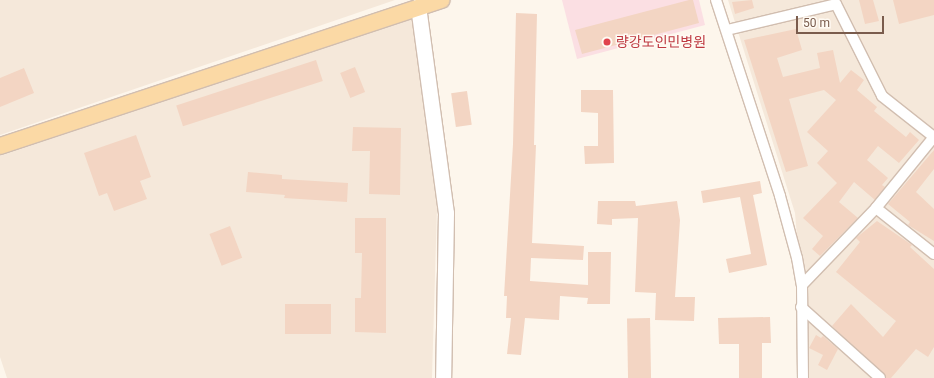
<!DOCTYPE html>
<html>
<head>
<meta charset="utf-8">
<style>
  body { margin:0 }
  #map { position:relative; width:934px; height:378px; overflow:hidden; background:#fdf6ec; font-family:Roboto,"Noto Sans KR",sans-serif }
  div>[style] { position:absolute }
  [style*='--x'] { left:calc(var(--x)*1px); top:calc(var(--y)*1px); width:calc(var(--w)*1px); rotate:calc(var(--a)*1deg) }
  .residential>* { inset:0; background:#f5e8da }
  .medical>* { inset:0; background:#fbdfe3 }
  .building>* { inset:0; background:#f3d5c3; transform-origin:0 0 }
  .roads { filter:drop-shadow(1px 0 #d1beb0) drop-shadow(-1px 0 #d1beb0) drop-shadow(0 1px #d1beb0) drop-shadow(0 -1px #d1beb0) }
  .minor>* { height:10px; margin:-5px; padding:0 5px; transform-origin:5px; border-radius:5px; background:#fff }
  .secondary>* { height:15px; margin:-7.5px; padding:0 7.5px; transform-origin:7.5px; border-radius:7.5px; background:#fff }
  .primary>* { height:16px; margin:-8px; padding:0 8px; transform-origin:8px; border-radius:8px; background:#fbd9a5 }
  .dots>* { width:11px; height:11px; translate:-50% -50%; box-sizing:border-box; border:2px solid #fffaf3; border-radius:50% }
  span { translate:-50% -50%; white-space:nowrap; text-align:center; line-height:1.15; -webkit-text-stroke:3px #fffaf3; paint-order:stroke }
  .health-label { font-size:14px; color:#be3a42 }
  .left { translate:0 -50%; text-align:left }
  .scale { position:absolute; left:796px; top:16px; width:88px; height:18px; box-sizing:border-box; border:2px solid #7a5c4d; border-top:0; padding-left:5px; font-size:12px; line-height:14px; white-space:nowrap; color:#7a5c4d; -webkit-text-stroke:3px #fffaf3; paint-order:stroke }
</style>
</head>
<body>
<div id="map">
  <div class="residential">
    <i style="clip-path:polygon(0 0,395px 0,0 135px)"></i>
    <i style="clip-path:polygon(728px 0,934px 0,934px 378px,809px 378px,795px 213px)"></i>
    <i style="clip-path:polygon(412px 17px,437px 208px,432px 378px,7px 378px,0 357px,0 156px)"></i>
  </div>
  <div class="medical">
    <i style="clip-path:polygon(562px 0,699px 0,705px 25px,577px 59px)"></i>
  </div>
  <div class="building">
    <i style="clip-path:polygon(689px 0,693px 0,699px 23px,582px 54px,575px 30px)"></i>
    <i style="clip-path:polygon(752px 0,754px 8px,735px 14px,732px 2px)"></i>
    <i style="clip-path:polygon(859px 0,873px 0,879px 21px,865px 24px)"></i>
    <i style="clip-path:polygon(893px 0,934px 0,934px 15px,899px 24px)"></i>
    <i style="clip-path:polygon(516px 13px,537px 14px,534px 145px,536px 145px,532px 243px,584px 246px,583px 260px,531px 258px,530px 281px,588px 285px,588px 252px,611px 252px,610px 304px,587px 304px,588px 298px,560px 296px,559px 320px,525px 318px,521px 355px,507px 354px,511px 318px,506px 318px,507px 296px,504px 296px,513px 144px)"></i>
    <i style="clip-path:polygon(796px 29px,802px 50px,777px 58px,783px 77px,820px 68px,817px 53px,833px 50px,840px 83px,851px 70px,864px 80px,857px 90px,877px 107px,874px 111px,906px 137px,910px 132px,919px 140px,899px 163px,878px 146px,867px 160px,888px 178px,882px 185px,885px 187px,875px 200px,854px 182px,839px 202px,858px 218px,820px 256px,812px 249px,823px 236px,803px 218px,837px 183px,817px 163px,828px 151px,807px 132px,836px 100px,824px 90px,789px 99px,808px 166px,786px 172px,744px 40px)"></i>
    <i style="left:316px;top:60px;width:22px;height:147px;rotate:72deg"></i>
    <i style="left:355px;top:67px;width:27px;height:16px;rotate:68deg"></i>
    <i style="clip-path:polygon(24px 68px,34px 93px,0 107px,0 78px)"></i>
    <i style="clip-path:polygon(581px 90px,613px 90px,614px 163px,585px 164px,584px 146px,598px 146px,598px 113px,581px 112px)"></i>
    <i style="left:467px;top:91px;width:34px;height:16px;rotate:82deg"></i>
    <i style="clip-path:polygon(353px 127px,401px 128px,400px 195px,369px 194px,370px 151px,352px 151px)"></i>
    <i style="clip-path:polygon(136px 135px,151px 177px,140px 181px,147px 199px,114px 211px,107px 193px,99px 196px,84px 153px)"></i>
    <i style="clip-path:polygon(934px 150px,934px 169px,916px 192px,934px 209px,934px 241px,908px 225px,910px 222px,888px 204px)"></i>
    <i style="clip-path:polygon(248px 172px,282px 175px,282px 179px,348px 183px,347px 202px,284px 198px,285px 195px,246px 192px)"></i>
    <i style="clip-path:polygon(760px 181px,762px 193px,753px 195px,767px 265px,729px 273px,726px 259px,751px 254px,740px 197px,703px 203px,701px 191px)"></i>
    <i style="clip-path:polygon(598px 201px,635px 201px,636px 206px,677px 201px,680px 220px,675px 297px,695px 297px,694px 321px,655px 320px,656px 293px,635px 292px,638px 218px,612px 219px,612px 225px,597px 224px)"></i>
    <i style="clip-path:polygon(355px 218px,386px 218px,386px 333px,355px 332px,355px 298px,361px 298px,362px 253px,355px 253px)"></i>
    <i style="clip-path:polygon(877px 221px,912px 245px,910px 247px,934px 269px,934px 347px,928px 357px,916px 349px,891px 378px,886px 378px,832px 326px,851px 304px,883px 337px,896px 321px,836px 272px,860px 242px,856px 238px)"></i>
    <i style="left:230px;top:226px;width:34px;height:22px;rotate:69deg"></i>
    <i style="left:285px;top:304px;width:46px;height:30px"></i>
    <i style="clip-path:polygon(770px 317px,771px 343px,762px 343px,762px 378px,739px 378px,739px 344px,719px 344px,718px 318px)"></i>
    <i style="left:650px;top:318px;width:60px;height:23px;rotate:89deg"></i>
    <i style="clip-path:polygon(816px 335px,821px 338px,823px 336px,838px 349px,827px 370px,818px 365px,823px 355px,809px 348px)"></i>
  </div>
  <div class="roads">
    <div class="minor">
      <i style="--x:716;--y:0;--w:206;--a:71.9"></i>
      <i style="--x:780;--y:196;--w:64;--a:74.7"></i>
      <i style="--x:797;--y:258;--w:27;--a:80"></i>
      <i style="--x:802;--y:285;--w:93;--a:89.4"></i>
      <i style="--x:727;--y:30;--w:112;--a:-13.4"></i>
      <i style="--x:836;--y:4;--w:103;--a:63.4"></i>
      <i style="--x:882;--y:96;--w:66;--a:38.3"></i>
      <i style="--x:876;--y:208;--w:74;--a:38.4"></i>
      <i style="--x:802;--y:285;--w:107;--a:-46.1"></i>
      <i style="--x:876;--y:208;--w:92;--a:-50.8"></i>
      <i style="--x:801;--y:307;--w:106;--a:41.9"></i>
    </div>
    <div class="secondary">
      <i style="--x:418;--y:6;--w:209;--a:82.3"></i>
      <i style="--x:446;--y:213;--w:165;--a:91"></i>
    </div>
    <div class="primary">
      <i style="--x:0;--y:146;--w:465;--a:-18.3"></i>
    </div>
  </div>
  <div class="dots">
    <i style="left:607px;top:42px;background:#e0444e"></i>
  </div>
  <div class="health-label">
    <span class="left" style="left:616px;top:42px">량강도인민병원</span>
  </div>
  <div class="scale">50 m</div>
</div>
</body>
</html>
